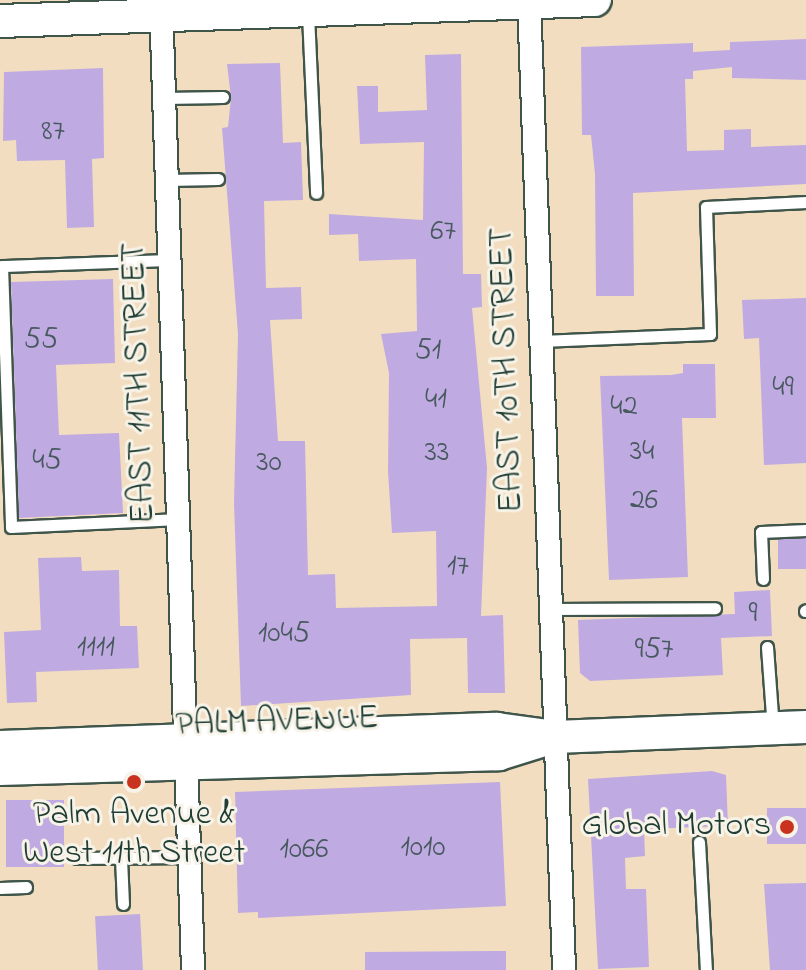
<!DOCTYPE html>
<html>
<head>
<meta charset="utf-8">
<style>
  body { margin:0 }
  #map { position:relative; width:806px; height:970px; overflow:hidden; background:#f3ddc0; font-family:"Indie Flower",sans-serif }
  div>[style] { position:absolute }
  [style*='--x'] { left:calc(var(--x)*1px); top:calc(var(--y)*1px); width:calc(var(--w)*1px); rotate:calc(var(--a)*1deg) }
  .building>* { inset:0; background:#bfabe1; transform-origin:0 0 }
  .roads { filter:drop-shadow(2px 0 #3f5549) drop-shadow(-2px 0 #3f5549) drop-shadow(0 2px #3f5549) drop-shadow(0 -2px #3f5549) }
  .lane>* { height:11px; margin:-5.5px; padding:0 5.5px; transform-origin:5.5px; border-radius:5.5px; background:#fff }
  .street>* { height:22px; margin:-11px; padding:0 11px; transform-origin:11px; border-radius:11px; background:#fff }
  .secondary>* { height:32px; margin:-16px; padding:0 16px; transform-origin:16px; border-radius:16px; background:#fff }
  .dots>* { width:22px; height:22px; translate:-50% -50%; box-sizing:border-box; border:4px solid #f7f3e8; border-radius:50% }
  span { translate:-50% -50%; white-space:nowrap; text-align:center; line-height:1.15; -webkit-text-stroke:6px #f7f3e8; paint-order:stroke }
  .number-label { font-size:30px; color:#47585f }
  .number-label span { -webkit-text-stroke-width:0 }
  .street-label { font-size:34px; color:#1f3d34 }
  .poi-label { font-size:34px; color:#1f3d34 }
  .right { translate:-100% -50%; text-align:right }
</style>
</head>
<body>
<div id="map">
  <div class="building">
    <i style="clip-path:polygon(806px 39px,806px 80px,732px 78px,732px 67px,693px 71px,693px 79px,685px 79px,687px 151px,724px 150px,724px 130px,751px 129px,751px 147px,806px 145px,806px 184px,633px 193px,634px 296px,596px 296px,595px 174px,591px 135px,582px 135px,581px 47px,693px 43px,693px 52px,730px 50px,730px 42px)"></i>
    <i style="clip-path:polygon(461px 54px,463px 274px,481px 274px,482px 307px,472px 308px,487px 468px,481px 616px,503px 615px,505px 693px,468px 693px,467px 638px,410px 639px,411px 695px,241px 706px,234px 503px,238px 334px,222px 128px,228px 127px,231px 98px,227px 64px,280px 63px,283px 143px,301px 142px,303px 200px,264px 201px,266px 288px,301px 287px,302px 319px,270px 320px,278px 441px,305px 441px,308px 575px,335px 574px,336px 608px,437px 606px,436px 531px,392px 533px,388px 472px,389px 373px,381px 334px,417px 331px,416px 259px,359px 261px,358px 234px,329px 235px,329px 214px,423px 220px,424px 142px,360px 144px,357px 86px,378px 86px,378px 112px,427px 110px,425px 55px)"></i>
    <i style="clip-path:polygon(103px 68px,104px 158px,92px 159px,94px 227px,67px 228px,65px 160px,17px 161px,16px 140px,3px 141px,4px 72px)"></i>
    <i style="clip-path:polygon(113px 279px,115px 363px,56px 365px,59px 435px,119px 433px,123px 513px,19px 518px,11px 282px)"></i>
    <i style="clip-path:polygon(806px 298px,806px 463px,764px 465px,759px 338px,744px 339px,742px 300px)"></i>
    <i style="clip-path:polygon(683px 364px,715px 364px,716px 418px,682px 418px,688px 577px,609px 580px,600px 376px,671px 375px,683px 373px)"></i>
    <i style="left:806px;top:538px;width:31px;height:28px;rotate:90deg"></i>
    <i style="clip-path:polygon(81px 557px,82px 571px,119px 570px,120px 626px,137px 626px,139px 668px,36px 672px,37px 702px,7px 703px,4px 632px,41px 630px,38px 558px)"></i>
    <i style="clip-path:polygon(770px 590px,772px 636px,721px 638px,723px 675px,590px 681px,580px 673px,578px 620px,735px 614px,734px 592px)"></i>
    <i style="clip-path:polygon(712px 771px,726px 775px,728px 826px,644px 829px,645px 856px,625px 858px,626px 889px,646px 889px,649px 967px,598px 969px,588px 779px)"></i>
    <i style="clip-path:polygon(500px 782px,506px 906px,258px 918px,258px 912px,238px 913px,235px 792px)"></i>
    <i style="left:6px;top:800px;width:58px;height:67px"></i>
    <i style="left:806px;top:808px;width:36px;height:39px;rotate:90deg"></i>
    <i style="clip-path:polygon(806px 883px,806px 970px,770px 970px,764px 884px)"></i>
    <i style="left:140px;top:914px;width:56px;height:45px;rotate:87deg"></i>
    <i style="clip-path:polygon(490px 951px,506px 951px,506px 970px,365px 970px,365px 952px)"></i>
  </div>
  <div class="roads">
    <div class="lane">
      <i style="--x:308;--y:14;--w:179;--a:87.4"></i>
      <i style="--x:164;--y:98;--w:59;--a:-1"></i>
      <i style="--x:167;--y:180;--w:51;--a:-1.1"></i>
      <i style="--x:169;--y:260;--w:167;--a:177.9"></i>
      <i style="--x:2;--y:266;--w:261;--a:88"></i>
      <i style="--x:11;--y:527;--w:168;--a:-2.7"></i>
      <i style="--x:540;--y:341;--w:170;--a:-2.4"></i>
      <i style="--x:710;--y:334;--w:127;--a:-91.8"></i>
      <i style="--x:706;--y:207;--w:100;--a:-2.9"></i>
      <i style="--x:763;--y:579;--w:47;--a:-92.4"></i>
      <i style="--x:761;--y:532;--w:45;--a:-2.5"></i>
      <i style="--x:550;--y:609;--w:165;--a:-0.3"></i>
      <i style="--x:805;--y:611;--w:1;--a:-45"></i>
      <i style="--x:767;--y:647;--w:81;--a:85.8"></i>
      <i style="--x:699;--y:842;--w:128;--a:86.9"></i>
      <i style="--x:77;--y:858;--w:113;--a:-0.5"></i>
      <i style="--x:121;--y:858;--w:46;--a:87.5"></i>
      <i style="--x:0;--y:888;--w:26;--a:-2"></i>
    </div>
    <div class="street">
      <i style="--x:529;--y:0;--w:971;--a:87.93"></i>
      <i style="--x:161;--y:4;--w:967;--a:88.1"></i>
    </div>
    <div class="secondary">
      <i style="--x:0;--y:21;--w:595;--a:-2.02"></i>
      <i style="--x:0;--y:747;--w:497;--a:-2.1"></i>
      <i style="--x:497;--y:729;--w:59;--a:7.9"></i>
      <i style="--x:555;--y:737;--w:251;--a:-2.3"></i>
      <i style="--x:0;--y:769;--w:499;--a:-1.7"></i>
      <i style="--x:499;--y:754;--w:47;--a:-17.3"></i>
    </div>
  </div>
  <div class="dots">
    <i style="left:134px;top:782px;background:#c8321e"></i>
    <i style="left:787px;top:827px;background:#c8321e"></i>
  </div>
  <div class="number-label">
    <span style="left:53px;top:132px">87</span>
    <span style="left:443px;top:232px">67</span>
    <span style="left:41px;top:340px">55</span>
    <span style="left:428px;top:351px">51</span>
    <span style="left:783px;top:388px">49</span>
    <span style="left:436px;top:400px">41</span>
    <span style="left:624px;top:407px">42</span>
    <span style="left:642px;top:452px">34</span>
    <span style="left:437px;top:453px">33</span>
    <span style="left:47px;top:461px">45</span>
    <span style="left:269px;top:463px">30</span>
    <span style="left:644px;top:501px">26</span>
    <span style="left:458px;top:567px">17</span>
    <span style="left:753px;top:614px">9</span>
    <span style="left:284px;top:634px">1045</span>
    <span style="left:96px;top:648px">1111</span>
    <span style="left:654px;top:650px">957</span>
    <span style="left:423px;top:848px">1010</span>
    <span style="left:304px;top:850px">1066</span>
  </div>
  <div class="street-label">
    <span style="left:508px;top:370px;rotate:-92deg">EAST 10TH STREET</span>
    <span style="left:140px;top:383px;rotate:-92deg">EAST 11TH STREET</span>
    <span style="left:277px;top:723px;rotate:-2deg">PALM AVENUE</span>
  </div>
  <div class="poi-label">
    <span style="left:134px;top:835px">Palm Avenue &amp;<br>West 11th Street</span>
    <span class="right" style="left:771px;top:827px">Global Motors</span>
  </div>
</div>
</body>
</html>
